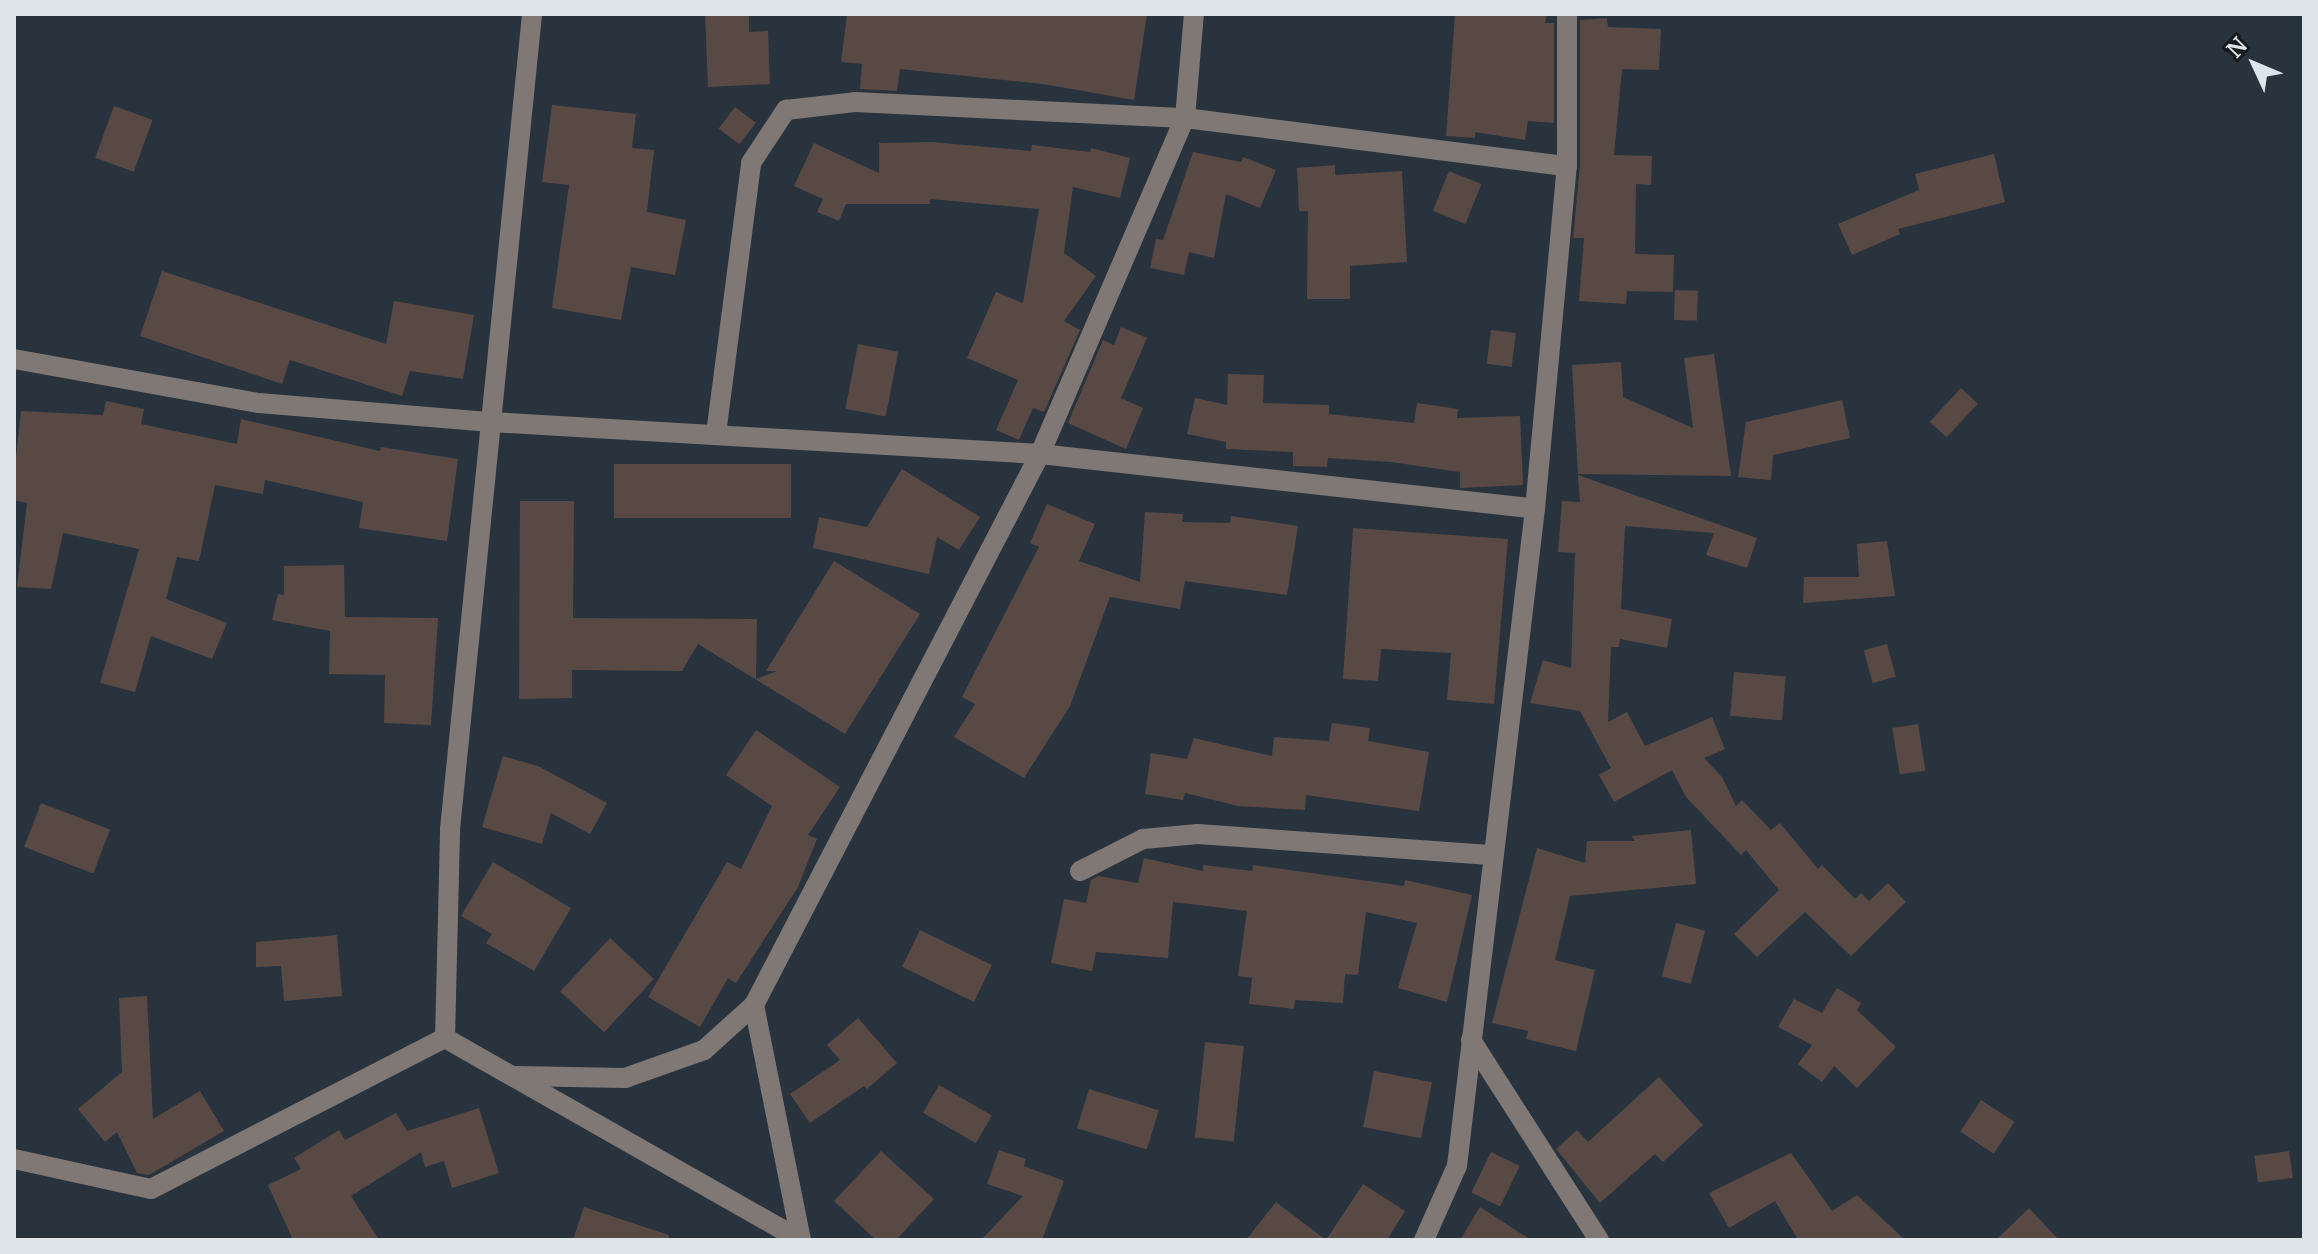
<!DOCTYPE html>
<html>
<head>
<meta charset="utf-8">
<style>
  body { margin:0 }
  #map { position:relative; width:2318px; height:1254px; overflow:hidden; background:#28333d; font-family:Merriweather,serif }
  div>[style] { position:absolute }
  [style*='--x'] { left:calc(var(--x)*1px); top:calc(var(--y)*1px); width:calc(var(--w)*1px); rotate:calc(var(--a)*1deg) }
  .building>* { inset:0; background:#594945; transform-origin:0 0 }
  .minor>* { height:20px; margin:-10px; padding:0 10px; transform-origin:10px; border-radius:10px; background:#7f7875 }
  span { translate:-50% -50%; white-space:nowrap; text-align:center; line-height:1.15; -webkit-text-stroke:6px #151a1e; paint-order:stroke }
  .frame { position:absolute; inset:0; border:16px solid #dde4ea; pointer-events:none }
  .north { position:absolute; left:2214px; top:24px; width:80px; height:80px; -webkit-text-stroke:6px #151a1e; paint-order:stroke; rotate:314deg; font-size:22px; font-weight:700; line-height:32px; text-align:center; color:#dde4ea }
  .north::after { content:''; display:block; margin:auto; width:28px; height:36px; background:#dde4ea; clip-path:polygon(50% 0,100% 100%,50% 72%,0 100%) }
</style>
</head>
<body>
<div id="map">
  <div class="building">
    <i style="clip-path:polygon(705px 14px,749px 14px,749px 32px,768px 31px,770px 84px,708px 87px)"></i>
    <i style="clip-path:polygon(847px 14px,1147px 14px,1134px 100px,1043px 84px,900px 69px,897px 91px,860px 89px,862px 64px,841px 62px)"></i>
    <i style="clip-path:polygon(1455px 14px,1547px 14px,1545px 23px,1554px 23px,1554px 123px,1528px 121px,1525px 140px,1475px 132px,1475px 138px,1446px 136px)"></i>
    <i style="clip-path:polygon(1607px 18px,1608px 27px,1661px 29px,1659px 70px,1622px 69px,1614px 155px,1652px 156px,1651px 185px,1636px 184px,1635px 254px,1674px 255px,1673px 292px,1627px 291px,1626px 304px,1579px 301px,1584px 238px,1573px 238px,1580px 166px,1580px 20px)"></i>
    <i style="clip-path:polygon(552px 105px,636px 114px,632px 148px,654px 150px,647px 212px,686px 220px,675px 275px,631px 267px,621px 320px,552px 308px,569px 185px,542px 182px)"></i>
    <i style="left:114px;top:106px;width:41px;height:55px;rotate:20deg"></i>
    <i style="left:735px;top:107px;width:26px;height:27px;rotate:37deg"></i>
    <i style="clip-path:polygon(932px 142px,1031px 151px,1032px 145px,1090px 152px,1091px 148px,1130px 158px,1120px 198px,1073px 187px,1064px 253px,1096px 276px,1064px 321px,1080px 330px,1044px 412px,1033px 408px,1019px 440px,996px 430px,1018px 380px,967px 358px,996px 292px,1023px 303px,1039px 209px,930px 199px,930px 204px,846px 204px,839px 221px,817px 212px,823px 199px,794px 186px,814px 143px,879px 173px,879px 143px)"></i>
    <i style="clip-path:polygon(1193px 152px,1241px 162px,1243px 157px,1276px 170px,1260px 208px,1226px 194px,1214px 258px,1189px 252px,1184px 275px,1150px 268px,1156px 239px,1163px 240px)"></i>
    <i style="clip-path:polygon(1994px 154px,2005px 202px,1898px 229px,1900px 234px,1852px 255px,1838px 224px,1919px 190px,1915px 174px)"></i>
    <i style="clip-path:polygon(1335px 165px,1335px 175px,1402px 171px,1407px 262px,1350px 266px,1350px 299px,1307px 299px,1308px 211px,1299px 211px,1297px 168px)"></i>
    <i style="left:1449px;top:171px;width:35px;height:43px;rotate:22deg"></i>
    <i style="clip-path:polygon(162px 271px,386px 344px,394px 301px,474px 315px,463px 379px,410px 371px,402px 396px,290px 360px,282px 384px,140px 336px)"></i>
    <i style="left:1675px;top:290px;width:23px;height:30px;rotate:2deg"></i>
    <i style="clip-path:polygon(1121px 327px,1147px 338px,1121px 398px,1143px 408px,1126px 449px,1068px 423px,1103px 340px,1114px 345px)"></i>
    <i style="left:1491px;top:330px;width:25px;height:34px;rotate:7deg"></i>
    <i style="left:858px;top:344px;width:41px;height:66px;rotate:11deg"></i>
    <i style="clip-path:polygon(1714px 354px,1731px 476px,1578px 474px,1572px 365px,1621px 362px,1623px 397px,1693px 428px,1684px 358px)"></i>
    <i style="clip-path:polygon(1228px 374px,1264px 375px,1263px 403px,1329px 405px,1329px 414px,1414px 423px,1417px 403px,1458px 409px,1457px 418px,1520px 416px,1523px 485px,1460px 488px,1460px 472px,1391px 462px,1328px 458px,1327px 467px,1293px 466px,1293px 452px,1226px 449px,1226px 442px,1187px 434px,1195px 398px,1227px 405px)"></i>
    <i style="left:1961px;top:388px;width:23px;height:46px;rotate:43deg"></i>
    <i style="clip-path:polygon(1842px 400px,1850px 438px,1773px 455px,1771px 480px,1738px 477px,1746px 422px)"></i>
    <i style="clip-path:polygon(106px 401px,144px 409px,141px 424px,237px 444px,241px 419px,380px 451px,381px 447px,458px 459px,447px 541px,359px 528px,363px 502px,265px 480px,263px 494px,215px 485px,199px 561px,177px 557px,166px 599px,227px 623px,212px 659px,151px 636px,135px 692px,100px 683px,139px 549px,63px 533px,51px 589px,17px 587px,27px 503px,14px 500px,14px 476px,21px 411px,103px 415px)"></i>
    <i style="left:614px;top:464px;width:177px;height:54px"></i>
    <i style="clip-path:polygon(902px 469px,980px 517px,959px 550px,937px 537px,929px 574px,813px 548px,819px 517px,867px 527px)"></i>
    <i style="clip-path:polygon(1578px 475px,1757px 538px,1747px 568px,1706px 555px,1714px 533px,1625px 526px,1621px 609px,1672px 619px,1667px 648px,1620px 639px,1619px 647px,1611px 647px,1608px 722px,1627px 712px,1645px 746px,1712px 717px,1725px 749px,1704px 758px,1722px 777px,1736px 806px,1742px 800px,1771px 830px,1780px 823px,1818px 869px,1822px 865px,1855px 899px,1861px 893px,1869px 901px,1888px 883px,1906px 902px,1851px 956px,1805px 912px,1757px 957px,1734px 934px,1779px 890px,1746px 850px,1741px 855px,1686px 797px,1672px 770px,1614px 802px,1599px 775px,1611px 768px,1580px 711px,1530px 703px,1543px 660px,1571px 668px,1575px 553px,1558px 552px,1562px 501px,1580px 502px)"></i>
    <i style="clip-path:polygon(520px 501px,574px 501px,573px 618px,757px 619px,756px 679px,777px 671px,766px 671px,834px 561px,920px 614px,845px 734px,698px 644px,682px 671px,572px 670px,572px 698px,519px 699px)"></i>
    <i style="clip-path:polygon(1047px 504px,1095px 524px,1079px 561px,1140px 582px,1145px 512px,1183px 514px,1182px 522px,1230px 523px,1231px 516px,1298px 526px,1287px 595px,1185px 581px,1180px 609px,1110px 597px,1070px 706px,1024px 778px,954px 737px,975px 704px,962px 697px,1039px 547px,1030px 543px)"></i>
    <i style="clip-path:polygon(1353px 528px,1508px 539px,1494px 704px,1447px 700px,1451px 653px,1381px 649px,1378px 681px,1343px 679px)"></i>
    <i style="clip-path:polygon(1887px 541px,1895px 596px,1803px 603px,1804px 577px,1859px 577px,1857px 544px)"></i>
    <i style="clip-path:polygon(344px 565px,345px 617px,438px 618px,431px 725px,384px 723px,385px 675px,329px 674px,330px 631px,272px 620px,278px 594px,284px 595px,284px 566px)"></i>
    <i style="left:1887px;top:644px;width:34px;height:24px;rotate:75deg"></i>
    <i style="left:1734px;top:672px;width:52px;height:44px;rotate:5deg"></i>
    <i style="clip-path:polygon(1332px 723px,1370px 728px,1368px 741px,1429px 752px,1419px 811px,1306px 795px,1305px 810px,1238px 806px,1185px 793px,1183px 800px,1145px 794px,1151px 753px,1187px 759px,1194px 738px,1272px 756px,1274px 737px,1329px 741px)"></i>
    <i style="left:1918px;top:724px;width:47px;height:26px;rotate:81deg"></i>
    <i style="clip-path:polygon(756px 730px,840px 787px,808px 835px,817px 839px,798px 887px,736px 983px,728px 978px,700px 1027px,648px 997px,727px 862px,741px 869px,772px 806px,726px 775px)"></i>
    <i style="clip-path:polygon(503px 756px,538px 766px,607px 803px,590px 834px,551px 813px,542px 844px,482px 827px)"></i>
    <i style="left:41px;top:803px;width:74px;height:47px;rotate:21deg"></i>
    <i style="clip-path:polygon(1691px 830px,1696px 884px,1570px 896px,1555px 960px,1595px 970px,1576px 1051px,1526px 1039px,1528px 1031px,1492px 1023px,1537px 848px,1585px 863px,1587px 841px,1635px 841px,1632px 836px)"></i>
    <i style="clip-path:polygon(1144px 858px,1203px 871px,1203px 865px,1252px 871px,1253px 865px,1404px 886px,1405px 880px,1472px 895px,1447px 1002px,1398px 988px,1417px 923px,1366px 912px,1358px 975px,1345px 974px,1343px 1003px,1295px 1000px,1294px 1009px,1249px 1004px,1252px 978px,1238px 976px,1247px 911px,1173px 902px,1168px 958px,1096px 952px,1092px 971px,1051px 963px,1064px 899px,1086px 903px,1091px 880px,1098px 876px,1138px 883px)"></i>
    <i style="clip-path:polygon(493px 862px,571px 908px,534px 971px,486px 943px,492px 934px,461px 916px)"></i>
    <i style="left:1676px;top:923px;width:30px;height:55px;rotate:15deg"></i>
    <i style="left:920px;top:930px;width:80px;height:41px;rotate:26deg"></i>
    <i style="clip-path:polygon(337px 935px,342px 996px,284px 1001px,281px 966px,256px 967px,256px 942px)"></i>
    <i style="left:610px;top:938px;width:60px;height:73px;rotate:43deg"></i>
    <i style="clip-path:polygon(1837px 988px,1861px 1003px,1857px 1010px,1896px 1047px,1857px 1088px,1834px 1066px,1822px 1082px,1798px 1064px,1812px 1045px,1778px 1027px,1794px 999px,1822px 1013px)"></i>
    <i style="clip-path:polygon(147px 996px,153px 1119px,200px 1091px,224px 1131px,149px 1175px,137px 1173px,117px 1132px,105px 1142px,78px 1109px,122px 1072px,119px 998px)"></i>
    <i style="clip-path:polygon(858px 1018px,897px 1063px,867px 1089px,864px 1086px,810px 1123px,790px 1094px,840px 1060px,827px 1045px)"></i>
    <i style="left:1205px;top:1042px;width:39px;height:96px;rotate:6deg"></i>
    <i style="left:1374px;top:1071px;width:59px;height:57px;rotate:11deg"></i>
    <i style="clip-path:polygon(1659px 1077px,1703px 1125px,1663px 1162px,1655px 1154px,1600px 1203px,1556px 1149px,1577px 1130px,1588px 1142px)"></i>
    <i style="left:939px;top:1085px;width:61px;height:32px;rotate:30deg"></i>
    <i style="left:1089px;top:1089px;width:73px;height:41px;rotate:17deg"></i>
    <i style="left:1981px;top:1100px;width:40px;height:38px;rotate:33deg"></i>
    <i style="clip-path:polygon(479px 1108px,499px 1173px,452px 1188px,444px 1161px,425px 1167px,421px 1152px,351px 1196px,379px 1240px,293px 1240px,268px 1185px,301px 1169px,294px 1158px,339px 1130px,345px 1140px,396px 1113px,407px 1131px)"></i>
    <i style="clip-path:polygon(999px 1150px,1026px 1159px,1024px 1166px,1064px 1181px,1042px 1240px,981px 1240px,1023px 1196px,987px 1184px)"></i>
    <i style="clip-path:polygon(881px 1151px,934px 1199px,896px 1240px,876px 1240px,834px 1201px)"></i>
    <i style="left:2289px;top:1151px;width:27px;height:35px;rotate:82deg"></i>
    <i style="left:1491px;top:1152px;width:32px;height:45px;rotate:26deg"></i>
    <i style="clip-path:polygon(1791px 1153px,1832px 1211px,1857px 1195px,1905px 1240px,1798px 1240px,1775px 1201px,1729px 1228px,1709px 1193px)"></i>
    <i style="clip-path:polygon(1363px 1184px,1405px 1211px,1387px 1240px,1326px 1240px)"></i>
    <i style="clip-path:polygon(1276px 1202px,1326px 1240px,1246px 1240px)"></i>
    <i style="clip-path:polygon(584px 1207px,669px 1235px,668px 1240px,573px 1240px)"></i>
    <i style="clip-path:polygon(1480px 1207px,1531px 1240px,1460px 1240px)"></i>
    <i style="clip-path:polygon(2029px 1208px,2059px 1240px,1996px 1240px)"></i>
  </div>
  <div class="minor">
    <i style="--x:14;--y:359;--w:249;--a:10.2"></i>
    <i style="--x:259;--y:403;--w:233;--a:4.7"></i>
    <i style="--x:491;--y:422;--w:550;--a:3.34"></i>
    <i style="--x:1040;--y:454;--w:498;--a:6.3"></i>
    <i style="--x:716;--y:434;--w:273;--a:-82.6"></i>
    <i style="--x:751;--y:163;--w:64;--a:-56.6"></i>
    <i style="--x:786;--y:110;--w:69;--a:-6.6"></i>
    <i style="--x:855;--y:102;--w:330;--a:2.8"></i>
    <i style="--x:1185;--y:118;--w:385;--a:7.2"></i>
    <i style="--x:1080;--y:871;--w:71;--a:-26.9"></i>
    <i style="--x:1143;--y:839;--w:55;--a:-5.2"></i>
    <i style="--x:1198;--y:834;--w:296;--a:4.1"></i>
    <i style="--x:754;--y:1005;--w:240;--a:78.7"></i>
    <i style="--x:445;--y:1038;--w:209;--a:-88.6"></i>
    <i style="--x:450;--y:829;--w:819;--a:-84.25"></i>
    <i style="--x:1471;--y:1040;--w:237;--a:57.4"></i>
    <i style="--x:516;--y:1076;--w:109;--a:1.1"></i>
    <i style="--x:625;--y:1078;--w:84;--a:-19.5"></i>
    <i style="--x:704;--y:1050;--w:67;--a:-42"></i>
    <i style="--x:754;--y:1005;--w:621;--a:-62.57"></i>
    <i style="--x:1040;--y:454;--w:366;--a:-66.7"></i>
    <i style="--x:1185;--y:118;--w:104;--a:-85.1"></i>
    <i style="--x:14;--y:1159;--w:140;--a:12.4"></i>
    <i style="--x:151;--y:1189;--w:331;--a:-27.2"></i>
    <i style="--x:445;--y:1038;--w:409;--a:29.6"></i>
    <i style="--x:1424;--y:1240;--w:81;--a:-66"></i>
    <i style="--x:1457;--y:1166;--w:662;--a:-83.23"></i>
    <i style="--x:1535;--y:509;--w:344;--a:-84.7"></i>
    <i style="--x:1567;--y:166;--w:152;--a:-90"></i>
  </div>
  <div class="frame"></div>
  <div class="north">N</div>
</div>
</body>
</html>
